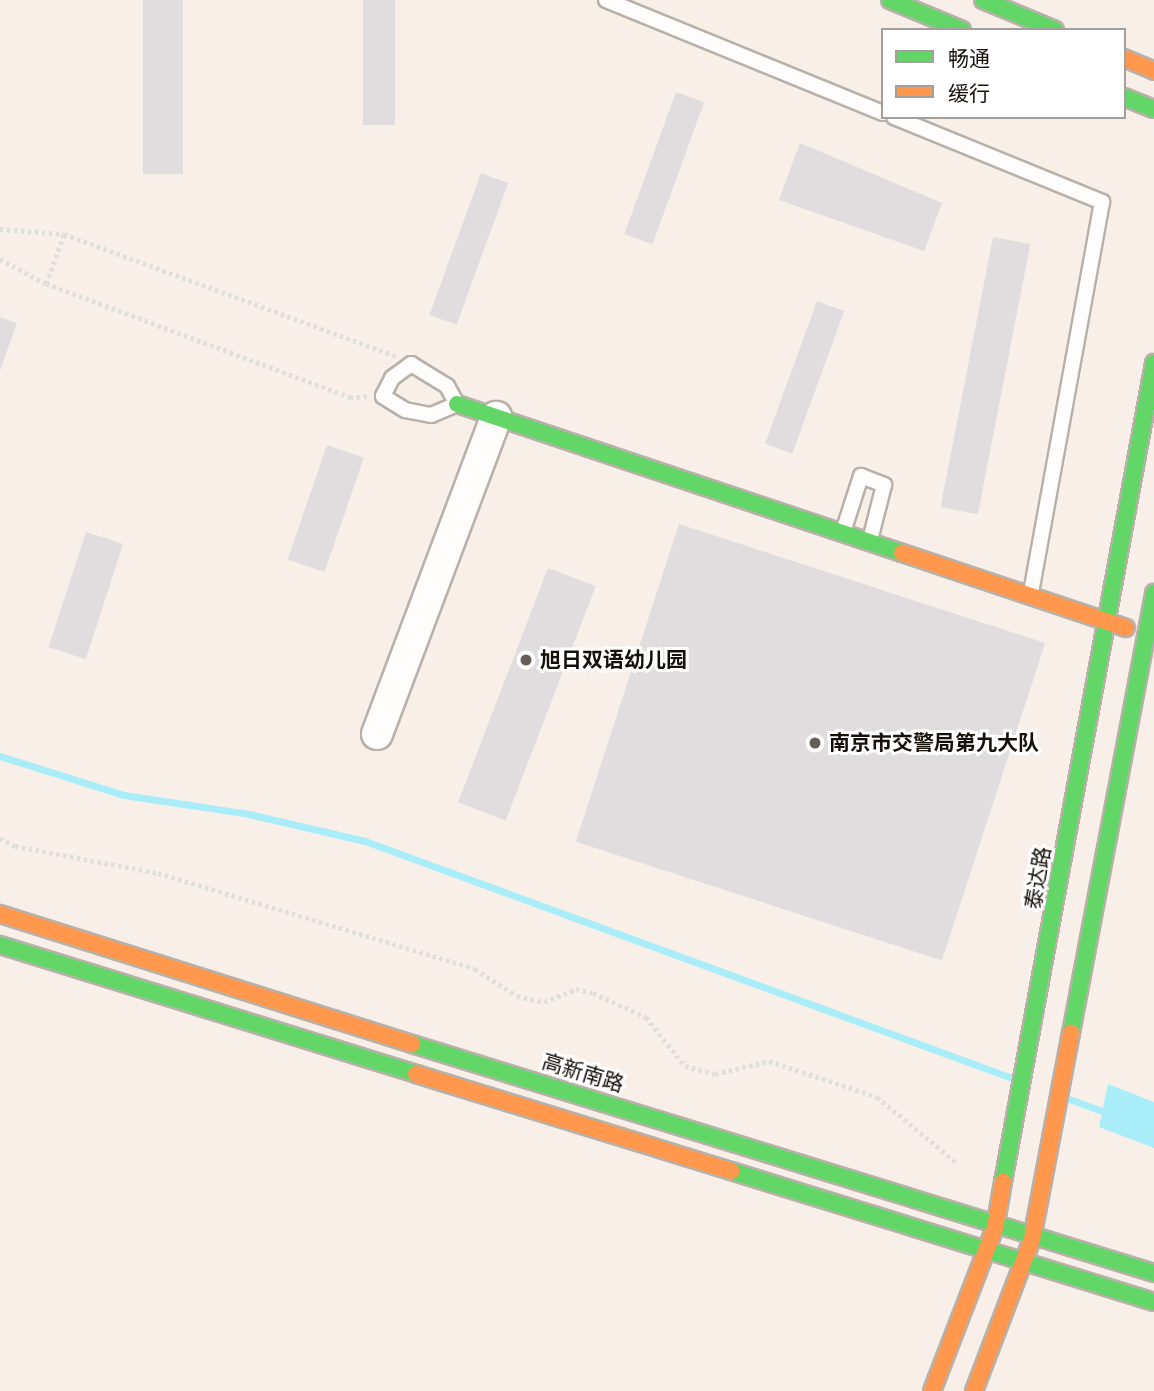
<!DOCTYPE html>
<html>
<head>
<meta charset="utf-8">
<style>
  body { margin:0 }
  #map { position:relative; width:1154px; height:1391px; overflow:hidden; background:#f8f0e8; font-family:"Work Sans","Noto Sans SC",sans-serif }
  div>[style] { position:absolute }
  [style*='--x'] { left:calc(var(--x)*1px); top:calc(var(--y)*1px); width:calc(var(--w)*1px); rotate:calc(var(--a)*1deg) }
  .water>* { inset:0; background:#a8edf8 }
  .stream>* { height:7px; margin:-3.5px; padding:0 3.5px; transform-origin:3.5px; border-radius:3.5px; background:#a8edf8 }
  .building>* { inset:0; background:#e1dcdd; transform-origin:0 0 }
  .path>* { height:4.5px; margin-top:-2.25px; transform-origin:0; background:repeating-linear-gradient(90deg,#e1dfdc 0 3.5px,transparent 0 7px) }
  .roads { filter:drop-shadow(2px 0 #b8b1aa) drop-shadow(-2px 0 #b8b1aa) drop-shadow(0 2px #b8b1aa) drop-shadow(0 -2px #b8b1aa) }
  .lane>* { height:14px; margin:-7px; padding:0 7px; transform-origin:7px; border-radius:7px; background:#fefdfc }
  .street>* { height:30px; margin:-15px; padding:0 15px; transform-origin:15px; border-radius:15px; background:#fefdfc }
  .fast>* { height:16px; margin:-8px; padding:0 8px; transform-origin:8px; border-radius:8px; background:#63d668 }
  .slow>* { height:16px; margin:-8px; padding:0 8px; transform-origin:8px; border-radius:8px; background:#ff974d }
  .dots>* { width:19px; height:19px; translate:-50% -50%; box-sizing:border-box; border:4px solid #fff; border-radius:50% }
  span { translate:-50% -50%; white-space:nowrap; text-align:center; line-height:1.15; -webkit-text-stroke:6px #fff; paint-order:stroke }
  .poi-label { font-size:21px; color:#16100a; font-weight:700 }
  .left { translate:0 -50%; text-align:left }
  .street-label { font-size:21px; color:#16100a }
  .legend { position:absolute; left:881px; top:28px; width:245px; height:91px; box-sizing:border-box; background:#fff; border:2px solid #a29f9d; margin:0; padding:9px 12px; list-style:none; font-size:21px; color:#16100a }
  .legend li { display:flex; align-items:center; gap:14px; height:35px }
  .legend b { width:35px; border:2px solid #a29f9d }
</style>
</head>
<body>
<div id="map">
  <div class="water">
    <i style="clip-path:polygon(1108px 1084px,1154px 1102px,1154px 1148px,1099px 1127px)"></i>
  </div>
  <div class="stream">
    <i style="--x:0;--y:756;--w:130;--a:17.5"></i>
    <i style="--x:124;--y:795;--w:126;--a:8.6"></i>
    <i style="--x:249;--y:814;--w:119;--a:13.1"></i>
    <i style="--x:365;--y:841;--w:689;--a:20.12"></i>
    <i style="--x:1069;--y:1099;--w:45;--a:19.7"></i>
  </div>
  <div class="building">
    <i style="left:143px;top:0;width:40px;height:174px"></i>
    <i style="left:363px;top:0;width:32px;height:125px"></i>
    <i style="left:676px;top:92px;width:30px;height:151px;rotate:20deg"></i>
    <i style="clip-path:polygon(800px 143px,942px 203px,924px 251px,779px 200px)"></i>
    <i style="left:481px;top:173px;width:29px;height:151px;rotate:20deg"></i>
    <i style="left:993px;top:237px;width:38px;height:275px;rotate:11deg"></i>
    <i style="left:817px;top:301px;width:29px;height:152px;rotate:20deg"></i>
    <i style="clip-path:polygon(0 317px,17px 323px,0 371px)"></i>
    <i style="left:327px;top:445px;width:39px;height:121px;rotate:19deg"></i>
    <i style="left:679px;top:524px;width:385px;height:334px;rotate:18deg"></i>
    <i style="left:86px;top:532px;width:39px;height:121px;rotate:18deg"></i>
    <i style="left:548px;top:568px;width:51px;height:251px;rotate:21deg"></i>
  </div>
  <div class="path">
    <i style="--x:0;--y:229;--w:64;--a:4.5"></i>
    <i style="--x:0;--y:259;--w:52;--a:28.5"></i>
    <i style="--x:367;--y:397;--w:16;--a:176"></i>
    <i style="--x:351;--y:398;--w:326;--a:-159.5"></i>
    <i style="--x:46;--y:284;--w:53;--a:-70.2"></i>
    <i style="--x:64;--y:234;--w:353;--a:20.2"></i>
    <i style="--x:0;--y:838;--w:17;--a:28"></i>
    <i style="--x:15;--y:846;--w:146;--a:10.7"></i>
    <i style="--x:158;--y:873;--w:331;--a:16.8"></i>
    <i style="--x:475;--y:969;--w:50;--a:32.7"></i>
    <i style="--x:517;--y:996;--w:28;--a:13"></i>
    <i style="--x:544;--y:1002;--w:35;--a:-22"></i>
    <i style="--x:576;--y:989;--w:17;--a:13"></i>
    <i style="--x:593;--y:993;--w:58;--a:24.4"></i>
    <i style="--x:646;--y:1017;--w:63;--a:51.5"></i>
    <i style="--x:685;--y:1066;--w:31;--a:15"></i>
    <i style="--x:715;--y:1074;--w:56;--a:-13.5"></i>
    <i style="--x:769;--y:1061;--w:114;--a:18.4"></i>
    <i style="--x:877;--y:1097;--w:104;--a:39.5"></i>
  </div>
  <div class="roads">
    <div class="lane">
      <i style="--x:606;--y:0;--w:299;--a:22.2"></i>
      <i style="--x:894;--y:117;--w:225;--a:22.2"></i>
      <i style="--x:1102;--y:202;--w:397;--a:100.3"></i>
      <i style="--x:411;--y:364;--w:42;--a:31.4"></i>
      <i style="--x:447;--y:386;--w:21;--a:61"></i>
      <i style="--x:457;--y:404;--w:28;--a:157"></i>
      <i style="--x:431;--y:415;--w:26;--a:-169"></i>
      <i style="--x:405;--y:410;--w:26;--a:-148"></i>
      <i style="--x:383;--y:396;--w:20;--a:-63"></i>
      <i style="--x:392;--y:378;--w:24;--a:-36"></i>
      <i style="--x:843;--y:532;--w:59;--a:-72.2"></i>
      <i style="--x:861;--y:476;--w:25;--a:21"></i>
      <i style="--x:884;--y:485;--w:57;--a:104.3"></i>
    </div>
    <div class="street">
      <i style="--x:377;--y:734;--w:339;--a:-69.4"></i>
    </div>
    <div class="fast">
      <i style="--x:890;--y:0;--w:78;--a:22.6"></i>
      <i style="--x:983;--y:0;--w:78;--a:22.6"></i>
      <i style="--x:1124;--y:97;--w:32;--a:22"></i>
      <i style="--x:457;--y:404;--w:469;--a:18.5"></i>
      <i style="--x:0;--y:945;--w:436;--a:17.2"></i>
      <i style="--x:1071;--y:1033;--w:448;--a:-79.3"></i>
      <i style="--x:412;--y:1044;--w:777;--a:17.15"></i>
      <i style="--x:731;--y:1171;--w:443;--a:17.2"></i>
      <i style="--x:1003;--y:1182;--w:833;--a:-79.55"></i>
    </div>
    <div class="slow">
      <i style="--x:1124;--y:58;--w:33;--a:23"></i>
      <i style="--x:902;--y:553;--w:236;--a:18.5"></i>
      <i style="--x:0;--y:914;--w:432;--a:17.5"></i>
      <i style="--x:416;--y:1074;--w:330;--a:17.1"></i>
      <i style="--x:932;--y:1391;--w:175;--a:-68.9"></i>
      <i style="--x:995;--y:1228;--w:47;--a:-80.1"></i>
      <i style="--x:974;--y:1391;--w:163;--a:-69.1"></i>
      <i style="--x:1032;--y:1239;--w:210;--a:-79.3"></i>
    </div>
  </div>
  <div class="dots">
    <i style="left:526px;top:660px;background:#655e58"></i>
    <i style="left:815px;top:743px;background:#655e58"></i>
  </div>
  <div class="poi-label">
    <span class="left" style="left:540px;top:660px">旭日双语幼儿园</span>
    <span class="left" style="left:829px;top:743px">南京市交警局第九大队</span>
  </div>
  <div class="street-label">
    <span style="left:1038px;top:878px;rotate:-80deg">泰达路</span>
    <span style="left:583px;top:1073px;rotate:17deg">高新南路</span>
  </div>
  <ul class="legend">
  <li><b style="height:9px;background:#63d668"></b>畅通</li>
  <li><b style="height:9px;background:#ff974d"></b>缓行</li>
  </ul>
</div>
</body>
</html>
